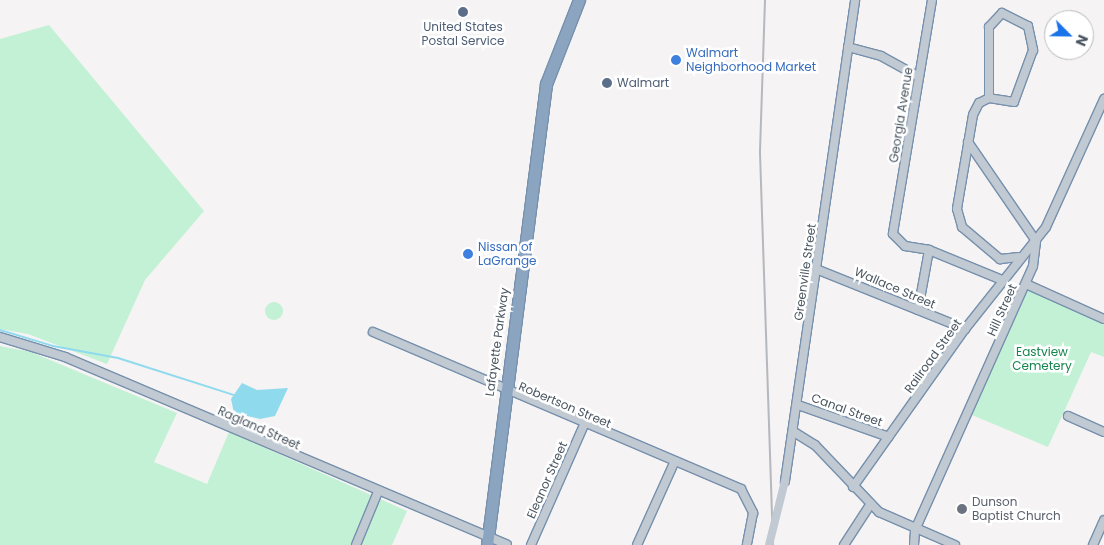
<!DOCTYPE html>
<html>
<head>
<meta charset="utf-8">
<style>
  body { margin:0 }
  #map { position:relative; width:1104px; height:545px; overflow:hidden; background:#f5f3f3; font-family:Poppins,sans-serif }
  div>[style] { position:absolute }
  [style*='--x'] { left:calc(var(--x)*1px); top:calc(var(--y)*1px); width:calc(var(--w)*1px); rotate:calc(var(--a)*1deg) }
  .green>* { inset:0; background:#c3f1d5 }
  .round { border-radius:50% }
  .water>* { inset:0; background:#90daee }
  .stream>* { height:2px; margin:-1px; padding:0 1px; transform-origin:1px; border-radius:1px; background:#90daee }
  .roads { filter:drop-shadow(1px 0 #7690ad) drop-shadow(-1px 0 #7690ad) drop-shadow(0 1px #7690ad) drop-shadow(0 -1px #7690ad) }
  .minor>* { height:8px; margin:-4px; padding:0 4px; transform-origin:4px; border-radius:4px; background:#c1cad2 }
  .highway>* { height:11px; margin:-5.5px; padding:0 5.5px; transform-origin:5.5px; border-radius:5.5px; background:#8ba5c1 }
  .rail>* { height:2px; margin:-1px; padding:0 1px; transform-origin:1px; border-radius:1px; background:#b5b8bd }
  .minor-bridge>* { height:8px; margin:-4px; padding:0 4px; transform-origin:4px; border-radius:4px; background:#c1cad2 }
  .dots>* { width:14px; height:14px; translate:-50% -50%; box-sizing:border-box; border:2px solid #fff; border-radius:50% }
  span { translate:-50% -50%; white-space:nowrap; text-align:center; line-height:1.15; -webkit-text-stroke:5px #fff; paint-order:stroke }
  .service-label { font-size:12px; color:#4e5e75 }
  .left { translate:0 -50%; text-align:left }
  .shop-label { font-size:12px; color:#366cbe }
  .street-label { font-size:12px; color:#4a5661 }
  .park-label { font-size:12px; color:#17864f }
  .worship-label { font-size:12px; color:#5b616d }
  .north { position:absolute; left:1044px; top:10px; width:50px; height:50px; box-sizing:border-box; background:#fff; border:1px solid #b7bbc0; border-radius:50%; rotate:113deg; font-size:14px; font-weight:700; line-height:20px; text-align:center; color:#4a5661 }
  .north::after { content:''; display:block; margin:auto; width:18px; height:22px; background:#1a73e8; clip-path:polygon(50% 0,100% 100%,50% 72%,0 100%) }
</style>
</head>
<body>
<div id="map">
  <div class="green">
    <i style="clip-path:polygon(49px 25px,204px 211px,145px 280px,107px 364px,28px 334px,0 329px,0 39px)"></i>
    <i style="clip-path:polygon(1028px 289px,1104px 323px,1104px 357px,1091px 352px,1048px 447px,972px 415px)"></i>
    <i class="round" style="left:265px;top:302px;width:18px;height:18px"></i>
    <i style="clip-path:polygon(0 346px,31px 352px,177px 413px,154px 462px,207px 484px,229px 432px,407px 511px,392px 545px,0 545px)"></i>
  </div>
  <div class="water">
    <i style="clip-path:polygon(242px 383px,257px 390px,288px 388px,275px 416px,260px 419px,234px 413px,231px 399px)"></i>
  </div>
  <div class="stream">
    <i style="--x:0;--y:330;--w:55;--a:16.8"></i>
    <i style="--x:53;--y:346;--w:66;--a:10.5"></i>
    <i style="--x:118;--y:358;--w:122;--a:17.7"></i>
  </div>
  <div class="roads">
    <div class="minor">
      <i style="--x:932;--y:0;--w:237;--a:99.5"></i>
      <i style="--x:893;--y:234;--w:17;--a:45"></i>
      <i style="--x:905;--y:246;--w:24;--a:9"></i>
      <i style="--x:929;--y:250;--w:79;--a:22.3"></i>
      <i style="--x:848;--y:47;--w:34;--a:15"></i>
      <i style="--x:881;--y:56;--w:43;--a:28.9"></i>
      <i style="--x:989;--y:98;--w:71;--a:-90"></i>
      <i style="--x:989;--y:27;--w:19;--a:-47"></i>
      <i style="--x:1002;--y:13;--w:29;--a:27"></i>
      <i style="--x:1028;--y:26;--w:25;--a:78"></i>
      <i style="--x:1033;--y:50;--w:55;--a:110.1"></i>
      <i style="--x:1014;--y:102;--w:25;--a:-171"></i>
      <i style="--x:989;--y:98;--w:11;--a:153"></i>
      <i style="--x:979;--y:103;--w:13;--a:117"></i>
      <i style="--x:973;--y:115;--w:95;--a:99.7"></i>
      <i style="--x:957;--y:209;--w:19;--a:74"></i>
      <i style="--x:962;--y:227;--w:50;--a:40.1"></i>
      <i style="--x:1000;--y:259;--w:19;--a:-6"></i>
      <i style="--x:968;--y:142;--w:120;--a:55.5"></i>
      <i style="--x:816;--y:269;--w:161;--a:21.9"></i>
      <i style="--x:1026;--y:284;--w:85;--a:24.2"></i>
      <i style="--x:918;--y:310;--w:61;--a:-79.6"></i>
      <i style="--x:373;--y:332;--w:400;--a:23.1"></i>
      <i style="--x:741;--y:489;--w:27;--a:63"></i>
      <i style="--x:753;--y:513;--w:33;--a:101"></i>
      <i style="--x:0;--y:337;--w:68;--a:17.1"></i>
      <i style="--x:65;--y:357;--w:480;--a:23"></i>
      <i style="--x:798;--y:405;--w:96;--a:19.4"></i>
      <i style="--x:1068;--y:416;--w:39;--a:24"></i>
      <i style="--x:794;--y:432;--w:25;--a:32"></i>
      <i style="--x:815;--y:445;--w:93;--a:46.3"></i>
      <i style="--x:879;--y:512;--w:83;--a:23.5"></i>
      <i style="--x:785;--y:481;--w:486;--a:-81.7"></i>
      <i style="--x:853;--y:487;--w:194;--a:-54.7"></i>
      <i style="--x:965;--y:329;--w:130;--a:-51.5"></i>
      <i style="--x:1046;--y:227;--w:141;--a:-65.6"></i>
      <i style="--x:356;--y:545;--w:57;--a:-67.5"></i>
      <i style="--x:531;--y:545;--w:131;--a:-66.2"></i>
      <i style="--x:637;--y:545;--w:90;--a:-65.7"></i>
      <i style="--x:844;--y:545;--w:48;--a:-57"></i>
      <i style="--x:914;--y:545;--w:15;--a:-86"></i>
      <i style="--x:915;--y:530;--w:289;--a:-65.9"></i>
      <i style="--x:1033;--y:266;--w:25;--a:-83"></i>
      <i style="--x:1093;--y:545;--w:27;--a:-66"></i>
    </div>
    <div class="highway">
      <i style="--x:487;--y:545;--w:465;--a:-82.7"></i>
      <i style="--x:546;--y:84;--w:90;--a:-68.6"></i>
    </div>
  </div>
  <div class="rail">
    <i style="--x:765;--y:0;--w:153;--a:91.9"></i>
    <i style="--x:760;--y:153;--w:392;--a:88.1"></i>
  </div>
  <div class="minor-bridge">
    <i style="--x:769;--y:545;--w:66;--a:-76"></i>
  </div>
  <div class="dots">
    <i style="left:463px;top:12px;background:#5c6f8a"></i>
    <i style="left:676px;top:60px;background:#3f7fe0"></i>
    <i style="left:607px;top:83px;background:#5c6f8a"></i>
    <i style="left:468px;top:254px;background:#3f7fe0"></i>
    <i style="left:962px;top:509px;background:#6b7280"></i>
  </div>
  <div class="service-label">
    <span style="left:463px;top:34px">United States<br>Postal Service</span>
    <span class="left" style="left:617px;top:83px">Walmart</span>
  </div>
  <div class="shop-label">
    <span class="left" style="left:686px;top:60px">Walmart<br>Neighborhood Market</span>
    <span class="left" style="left:478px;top:254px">Nissan of<br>LaGrange</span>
  </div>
  <div class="street-label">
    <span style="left:901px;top:115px;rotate:-81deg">Georgia Avenue</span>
    <span style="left:805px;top:272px;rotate:-82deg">Greenville Street</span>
    <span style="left:895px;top:288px;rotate:23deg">Wallace Street</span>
    <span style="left:1002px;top:310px;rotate:-66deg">Hill Street</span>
    <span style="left:497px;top:342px;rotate:-82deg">Lafayette Parkway</span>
    <span style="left:933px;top:356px;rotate:-54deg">Railroad Street</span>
    <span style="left:565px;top:405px;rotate:23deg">Robertson Street</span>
    <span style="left:847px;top:410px;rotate:20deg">Canal Street</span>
    <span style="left:259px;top:428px;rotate:24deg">Ragland Street</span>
    <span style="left:547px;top:480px;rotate:-66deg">Eleanor Street</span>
  </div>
  <div class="park-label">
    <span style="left:1042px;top:359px">Eastview<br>Cemetery</span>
  </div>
  <div class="worship-label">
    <span class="left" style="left:972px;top:509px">Dunson<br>Baptist Church</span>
  </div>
  <div class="north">N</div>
</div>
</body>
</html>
